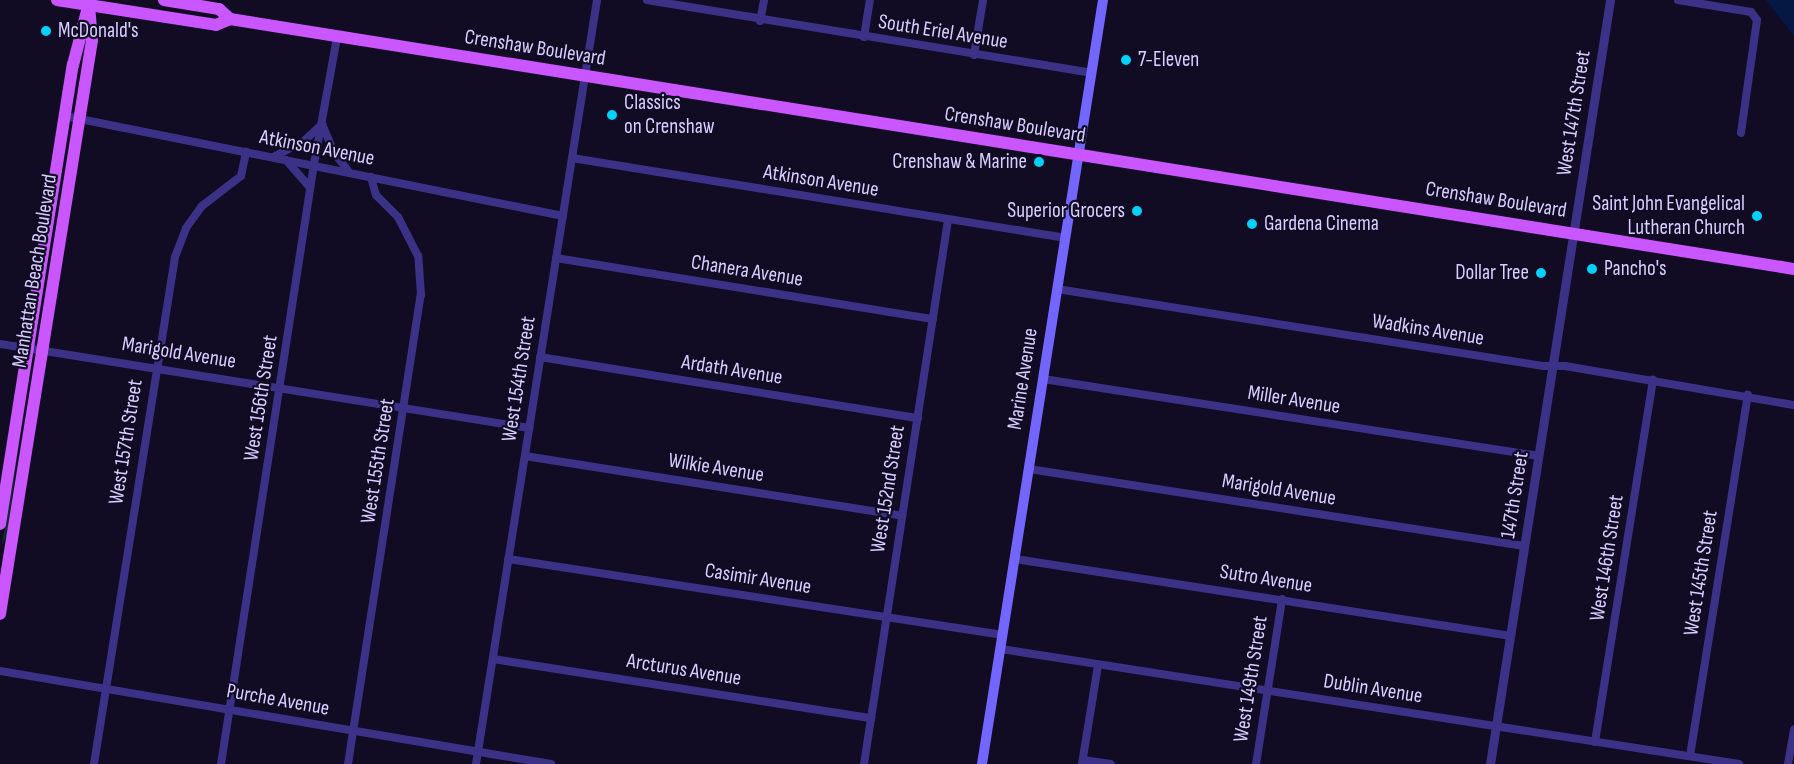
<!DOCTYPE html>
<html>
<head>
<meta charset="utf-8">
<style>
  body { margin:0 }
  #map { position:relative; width:1794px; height:764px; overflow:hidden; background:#110c24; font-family:"Sofia Sans Condensed",sans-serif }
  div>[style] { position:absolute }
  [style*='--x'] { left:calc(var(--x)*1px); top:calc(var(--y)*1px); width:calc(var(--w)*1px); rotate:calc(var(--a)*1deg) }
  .green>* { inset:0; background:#0e2e2f }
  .water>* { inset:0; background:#051844 }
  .minor>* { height:8px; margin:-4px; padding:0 4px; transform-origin:4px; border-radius:4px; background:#3b3288 }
  .tertiary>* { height:9px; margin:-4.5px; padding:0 4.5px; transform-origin:4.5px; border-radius:4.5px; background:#3b3288 }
  .secondary>* { height:10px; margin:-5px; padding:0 5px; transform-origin:5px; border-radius:5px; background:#7366ff }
  .primary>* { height:12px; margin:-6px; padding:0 6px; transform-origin:6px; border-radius:6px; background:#ca56ff }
  .dots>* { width:16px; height:16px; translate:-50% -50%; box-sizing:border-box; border:3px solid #110c24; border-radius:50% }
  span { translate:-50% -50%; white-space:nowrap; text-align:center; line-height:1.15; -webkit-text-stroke:4.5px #110c24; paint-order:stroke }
  .poi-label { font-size:21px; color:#d7cfff }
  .left { translate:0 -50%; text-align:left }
  .right { translate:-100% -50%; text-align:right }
  .street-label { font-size:21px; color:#d7cfff }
</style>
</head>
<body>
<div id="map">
  <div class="green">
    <i style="clip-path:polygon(22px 420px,7px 535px,2px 544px)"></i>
  </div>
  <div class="water">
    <i style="clip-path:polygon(1766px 0,1794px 0,1794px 36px)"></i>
  </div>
  <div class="minor">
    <i style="--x:647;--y:0;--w:450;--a:9.3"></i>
    <i style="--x:1678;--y:0;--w:74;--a:9.3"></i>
    <i style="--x:1751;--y:12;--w:10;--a:53"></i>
    <i style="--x:1757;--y:20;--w:114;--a:98.1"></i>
    <i style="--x:760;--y:21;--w:21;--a:-79"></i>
    <i style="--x:864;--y:37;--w:37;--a:-81"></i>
    <i style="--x:974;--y:55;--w:56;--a:-80.7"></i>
    <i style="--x:65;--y:116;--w:508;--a:11.35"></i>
    <i style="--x:275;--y:156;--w:33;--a:-27"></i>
    <i style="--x:304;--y:141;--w:25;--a:-43"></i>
    <i style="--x:322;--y:124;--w:33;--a:67"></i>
    <i style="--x:335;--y:154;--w:23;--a:52"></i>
    <i style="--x:572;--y:158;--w:499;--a:9.2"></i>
    <i style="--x:286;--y:160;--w:35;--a:49"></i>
    <i style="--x:556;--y:258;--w:382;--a:9.2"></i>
    <i style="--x:1057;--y:289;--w:493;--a:9"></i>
    <i style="--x:1544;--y:366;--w:21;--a:0"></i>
    <i style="--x:1565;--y:366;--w:232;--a:9.7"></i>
    <i style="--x:0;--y:344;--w:536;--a:9.02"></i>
    <i style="--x:540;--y:357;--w:383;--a:9.2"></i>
    <i style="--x:1043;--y:379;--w:502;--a:8.82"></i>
    <i style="--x:525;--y:456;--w:382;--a:9"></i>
    <i style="--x:1029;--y:469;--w:501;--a:8.84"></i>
    <i style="--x:508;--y:559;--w:501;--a:8.73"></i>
    <i style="--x:1015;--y:559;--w:502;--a:8.82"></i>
    <i style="--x:1001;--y:649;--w:747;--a:8.86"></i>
    <i style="--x:493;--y:659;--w:383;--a:8.9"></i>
    <i style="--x:0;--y:671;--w:559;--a:9.58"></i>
    <i style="--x:1595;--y:742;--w:367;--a:-80.9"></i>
    <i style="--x:1690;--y:756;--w:366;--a:-80.9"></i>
    <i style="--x:1083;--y:760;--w:28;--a:8"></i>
    <i style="--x:94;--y:764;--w:513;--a:-80.92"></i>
    <i style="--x:175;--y:257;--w:31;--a:-69"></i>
    <i style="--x:186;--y:228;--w:27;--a:-54"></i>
    <i style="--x:202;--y:206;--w:49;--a:-37.6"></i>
    <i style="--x:241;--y:176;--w:25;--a:-78"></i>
    <i style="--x:221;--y:764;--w:607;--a:-81.19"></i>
    <i style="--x:314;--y:164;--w:129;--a:-79.7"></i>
    <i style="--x:348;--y:764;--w:475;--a:-81.2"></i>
    <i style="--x:421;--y:295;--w:39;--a:-94"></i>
    <i style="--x:418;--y:256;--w:44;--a:-117.1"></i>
    <i style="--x:398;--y:217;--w:31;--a:-135"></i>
    <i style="--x:376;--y:195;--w:19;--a:-106"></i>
    <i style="--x:476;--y:764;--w:774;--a:-81"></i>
    <i style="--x:864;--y:764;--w:550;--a:-81.22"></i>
    <i style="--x:1082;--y:764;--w:100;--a:-80.8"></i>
    <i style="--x:1256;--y:764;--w:167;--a:-81"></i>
    <i style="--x:1788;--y:764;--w:35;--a:-80"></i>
  </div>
  <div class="tertiary">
    <i style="--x:1490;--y:764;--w:773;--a:-81.07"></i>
  </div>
  <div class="secondary">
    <i style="--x:982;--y:764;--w:774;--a:-81"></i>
  </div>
  <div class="primary">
    <i style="--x:57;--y:0;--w:161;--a:8.9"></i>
    <i style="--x:216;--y:25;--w:15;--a:-23"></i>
    <i style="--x:230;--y:19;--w:1584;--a:9.08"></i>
    <i style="--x:164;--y:0;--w:56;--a:9.3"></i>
    <i style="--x:219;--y:9;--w:15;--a:42"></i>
    <i style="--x:0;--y:524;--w:465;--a:-81"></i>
    <i style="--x:73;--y:65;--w:56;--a:-75.5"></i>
    <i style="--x:0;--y:614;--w:581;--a:-80.89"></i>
    <i style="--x:92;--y:40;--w:35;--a:-95"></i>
  </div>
  <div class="dots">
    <i style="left:46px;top:31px;background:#00d1fa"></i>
    <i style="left:1126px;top:60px;background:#00d1fa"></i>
    <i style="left:612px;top:115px;background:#00d1fa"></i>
    <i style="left:1039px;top:162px;background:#00d1fa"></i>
    <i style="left:1137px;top:211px;background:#00d1fa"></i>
    <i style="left:1757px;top:216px;background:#00d1fa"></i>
    <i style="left:1252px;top:224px;background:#00d1fa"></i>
    <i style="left:1592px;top:269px;background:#00d1fa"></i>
    <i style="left:1541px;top:273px;background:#00d1fa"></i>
  </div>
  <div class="poi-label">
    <span class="left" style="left:58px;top:31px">McDonald's</span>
    <span class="left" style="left:1138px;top:60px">7-Eleven</span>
    <span class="left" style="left:624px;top:115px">Classics<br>on Crenshaw</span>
    <span class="right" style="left:1027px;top:162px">Crenshaw &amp; Marine</span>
    <span class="right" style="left:1745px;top:216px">Saint John Evangelical<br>Lutheran Church</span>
    <span class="right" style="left:1125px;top:211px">Superior Grocers</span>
    <span class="left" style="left:1264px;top:224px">Gardena Cinema</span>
    <span class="left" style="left:1604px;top:269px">Pancho's</span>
    <span class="right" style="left:1529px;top:273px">Dollar Tree</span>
  </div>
  <div class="street-label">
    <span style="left:943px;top:32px;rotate:9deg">South Eriel Avenue</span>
    <span style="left:535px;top:48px;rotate:9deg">Crenshaw Boulevard</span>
    <span style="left:1574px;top:113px;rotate:-81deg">West 147th Street</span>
    <span style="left:1015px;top:125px;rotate:9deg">Crenshaw Boulevard</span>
    <span style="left:317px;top:148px;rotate:11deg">Atkinson Avenue</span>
    <span style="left:821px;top:181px;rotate:9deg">Atkinson Avenue</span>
    <span style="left:1496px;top:200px;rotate:9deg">Crenshaw Boulevard</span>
    <span style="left:35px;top:271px;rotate:-81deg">Manhattan Beach Boulevard</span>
    <span style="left:747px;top:271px;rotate:9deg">Chanera Avenue</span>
    <span style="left:1428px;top:330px;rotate:9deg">Wadkins Avenue</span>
    <span style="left:179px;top:353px;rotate:9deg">Marigold Avenue</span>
    <span style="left:732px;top:370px;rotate:9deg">Ardath Avenue</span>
    <span style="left:519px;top:379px;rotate:-81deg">West 154th Street</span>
    <span style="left:1023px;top:379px;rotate:-81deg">Marine Avenue</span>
    <span style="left:261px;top:398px;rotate:-81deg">West 156th Street</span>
    <span style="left:1294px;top:400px;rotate:9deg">Miller Avenue</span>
    <span style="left:126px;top:442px;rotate:-81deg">West 157th Street</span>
    <span style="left:378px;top:461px;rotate:-81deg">West 155th Street</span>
    <span style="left:716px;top:468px;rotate:9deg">Wilkie Avenue</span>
    <span style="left:888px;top:489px;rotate:-81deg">West 152nd Street</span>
    <span style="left:1279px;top:490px;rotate:9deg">Marigold Avenue</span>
    <span style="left:1515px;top:495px;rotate:-81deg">147th Street</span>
    <span style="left:1607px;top:558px;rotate:-81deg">West 146th Street</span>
    <span style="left:1701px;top:573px;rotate:-81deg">West 145th Street</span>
    <span style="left:758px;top:579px;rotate:9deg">Casimir Avenue</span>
    <span style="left:1266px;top:579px;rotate:9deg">Sutro Avenue</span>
    <span style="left:684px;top:670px;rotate:9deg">Arcturus Avenue</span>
    <span style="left:1251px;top:679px;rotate:-81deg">West 149th Street</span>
    <span style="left:1373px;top:689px;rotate:9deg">Dublin Avenue</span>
    <span style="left:278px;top:700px;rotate:10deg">Purche Avenue</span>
  </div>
</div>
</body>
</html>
